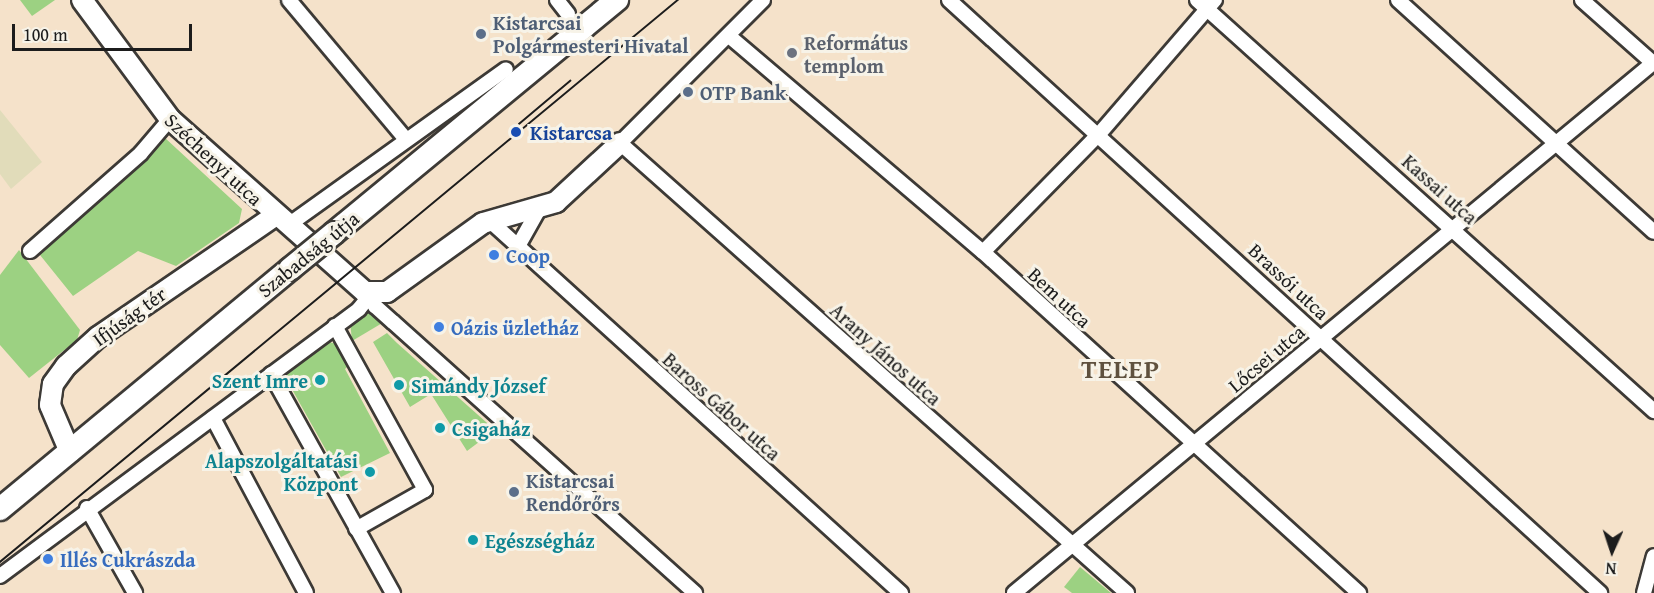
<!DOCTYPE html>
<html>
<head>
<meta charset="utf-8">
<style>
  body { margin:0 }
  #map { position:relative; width:1654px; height:593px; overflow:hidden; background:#f5e2ca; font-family:"Gentium Book Plus",serif }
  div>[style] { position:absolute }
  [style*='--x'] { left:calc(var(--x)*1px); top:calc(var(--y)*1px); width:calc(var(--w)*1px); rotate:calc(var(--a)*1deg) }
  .built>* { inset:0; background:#e1dcba }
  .green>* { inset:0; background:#9cd182 }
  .roads { filter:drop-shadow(2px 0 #3d3a36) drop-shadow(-2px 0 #3d3a36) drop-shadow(0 2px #3d3a36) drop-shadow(0 -2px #3d3a36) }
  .street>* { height:14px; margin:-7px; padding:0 7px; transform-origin:7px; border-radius:7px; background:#fff }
  .secondary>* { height:20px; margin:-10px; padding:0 10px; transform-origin:10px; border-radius:10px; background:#fff }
  .primary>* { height:22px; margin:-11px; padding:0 11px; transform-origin:11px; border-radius:11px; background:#fff }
  .tram>* { height:1.5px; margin:-0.75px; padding:0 0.75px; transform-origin:0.75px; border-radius:0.75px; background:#1c1c1c }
  .bridges { filter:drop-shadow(2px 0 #3d3a36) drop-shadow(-2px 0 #3d3a36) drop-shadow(0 2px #3d3a36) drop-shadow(0 -2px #3d3a36) }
  .primary-bridge>* { height:22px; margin:-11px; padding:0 11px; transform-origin:11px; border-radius:11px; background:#fff }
  .dots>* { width:16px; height:16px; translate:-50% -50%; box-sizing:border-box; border:3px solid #f7f3e8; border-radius:50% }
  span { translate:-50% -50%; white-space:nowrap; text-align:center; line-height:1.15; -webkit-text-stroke:6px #f7f3e8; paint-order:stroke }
  .service-label { font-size:20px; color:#4e5e75; font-weight:700 }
  .left { translate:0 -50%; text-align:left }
  .worship-label { font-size:20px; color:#5b616d; font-weight:700 }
  .transit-label { font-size:20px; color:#164399; font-weight:700 }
  .street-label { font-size:20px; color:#1c1c1c }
  .shop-label { font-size:20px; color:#366cbe; font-weight:700 }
  .culture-label { font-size:20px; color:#0d838f; font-weight:700 }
  .right { translate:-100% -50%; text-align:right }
  .district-label { font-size:26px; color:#5f513e; font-weight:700; letter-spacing:1.5px }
  .north { position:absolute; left:1582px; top:521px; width:60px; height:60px; -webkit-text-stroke:4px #f7f3e8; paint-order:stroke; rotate:183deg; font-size:16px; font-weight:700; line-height:24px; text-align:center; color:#1c1c1c }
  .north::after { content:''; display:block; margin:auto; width:21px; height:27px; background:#1c1c1c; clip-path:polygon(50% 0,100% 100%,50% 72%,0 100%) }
  .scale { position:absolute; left:12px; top:24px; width:180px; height:27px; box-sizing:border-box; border:3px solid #1c1c1c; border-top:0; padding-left:8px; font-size:18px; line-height:21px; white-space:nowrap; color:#1c1c1c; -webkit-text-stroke:4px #f7f3e8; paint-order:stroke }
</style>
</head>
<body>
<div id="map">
  <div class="built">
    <i style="clip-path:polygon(0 110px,42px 162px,11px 189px,0 174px)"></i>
  </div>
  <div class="green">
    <i style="clip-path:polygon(20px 0,55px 0,32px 16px)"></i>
    <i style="clip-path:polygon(164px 137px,242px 209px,239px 223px,176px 266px,138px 251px,73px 296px,40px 255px,47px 239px)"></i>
    <i style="clip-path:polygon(19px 250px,80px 330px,77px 340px,29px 378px,0 345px,0 275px)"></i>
    <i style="clip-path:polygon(366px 309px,384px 322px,352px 341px,350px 321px)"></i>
    <i style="clip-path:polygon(387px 333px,397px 343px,495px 430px,467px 451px,431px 394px,410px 407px,373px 342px)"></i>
    <i style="clip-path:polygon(325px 341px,341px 345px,350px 364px,345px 369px,390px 453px,341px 477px,284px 375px)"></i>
    <i style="clip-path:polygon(1080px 567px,1111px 593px,1072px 593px,1064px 587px)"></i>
  </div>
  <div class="roads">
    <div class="street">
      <i style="--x:289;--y:0;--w:180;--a:50"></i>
      <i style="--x:557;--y:0;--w:18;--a:52"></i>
      <i style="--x:763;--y:0;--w:202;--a:135"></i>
      <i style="--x:620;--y:143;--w:678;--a:41.59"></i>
      <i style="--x:949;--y:0;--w:881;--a:42.33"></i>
      <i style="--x:1197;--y:0;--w:615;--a:41.97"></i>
      <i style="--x:1398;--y:0;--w:345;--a:42.2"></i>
      <i style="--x:1582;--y:0;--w:95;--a:41.6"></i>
      <i style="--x:729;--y:36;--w:333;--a:40.4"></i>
      <i style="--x:983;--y:252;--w:508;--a:42.21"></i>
      <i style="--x:489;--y:220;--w:556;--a:42.16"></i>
      <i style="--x:287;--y:226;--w:269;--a:-35.6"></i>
      <i style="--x:517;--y:248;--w:45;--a:-60.6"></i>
      <i style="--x:30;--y:251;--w:148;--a:-41.4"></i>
      <i style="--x:141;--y:153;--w:45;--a:-49.5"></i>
      <i style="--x:983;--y:252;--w:167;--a:-45.5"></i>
      <i style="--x:1100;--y:133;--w:176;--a:-49.2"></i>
      <i style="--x:371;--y:294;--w:13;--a:72"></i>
      <i style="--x:375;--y:306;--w:24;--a:42"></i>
      <i style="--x:393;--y:322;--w:406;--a:41.9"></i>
      <i style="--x:335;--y:326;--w:187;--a:61.2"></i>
      <i style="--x:425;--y:490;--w:79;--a:150.5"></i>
      <i style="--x:271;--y:374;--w:251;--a:60.9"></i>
      <i style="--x:213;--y:418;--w:198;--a:62"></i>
      <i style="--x:87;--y:508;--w:98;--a:60.5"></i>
      <i style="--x:0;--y:576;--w:447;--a:-36.6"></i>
      <i style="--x:359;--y:309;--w:19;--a:-51"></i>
      <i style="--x:1014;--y:593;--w:832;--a:-39.68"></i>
      <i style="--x:1644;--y:593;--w:38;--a:-75"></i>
    </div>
    <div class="secondary">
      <i style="--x:82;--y:0;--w:148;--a:53.5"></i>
      <i style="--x:170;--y:119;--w:261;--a:41.6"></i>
      <i style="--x:365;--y:292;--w:22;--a:0"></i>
      <i style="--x:387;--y:292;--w:118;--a:-35.7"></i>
      <i style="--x:483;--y:223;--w:76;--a:-16"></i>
      <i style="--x:556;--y:202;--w:87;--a:-42.7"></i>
      <i style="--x:70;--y:452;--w:51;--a:-113.1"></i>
      <i style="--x:50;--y:405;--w:21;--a:-82"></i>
      <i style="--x:53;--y:384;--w:22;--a:-54"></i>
      <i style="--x:66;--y:366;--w:43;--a:-42.2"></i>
      <i style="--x:98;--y:337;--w:214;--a:-34.4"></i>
    </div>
    <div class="primary">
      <i style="--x:334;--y:233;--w:367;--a:-39.5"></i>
      <i style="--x:0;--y:509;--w:376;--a:-39.6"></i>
    </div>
  </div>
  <div class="tram">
    <i style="--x:519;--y:124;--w:67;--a:-40.1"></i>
    <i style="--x:0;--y:562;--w:881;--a:-39.66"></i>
  </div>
  <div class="bridges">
    <div class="primary-bridge">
      <i style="--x:290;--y:269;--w:57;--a:-39.3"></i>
    </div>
  </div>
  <div class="dots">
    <i style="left:481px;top:34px;background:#5c6f8a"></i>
    <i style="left:792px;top:53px;background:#6b7280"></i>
    <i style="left:688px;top:92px;background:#5c6f8a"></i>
    <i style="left:516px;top:132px;background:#1a4fb4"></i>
    <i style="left:494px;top:255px;background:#3f7fe0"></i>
    <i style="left:439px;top:327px;background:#3f7fe0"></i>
    <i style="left:320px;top:380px;background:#0f9aa8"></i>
    <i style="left:399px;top:385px;background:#0f9aa8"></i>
    <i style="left:440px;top:428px;background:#0f9aa8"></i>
    <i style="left:370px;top:472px;background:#0f9aa8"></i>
    <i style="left:514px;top:492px;background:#5c6f8a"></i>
    <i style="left:473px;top:540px;background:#0f9aa8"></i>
    <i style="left:48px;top:559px;background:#3f7fe0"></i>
  </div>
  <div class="service-label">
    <span class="left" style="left:493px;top:34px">Kistarcsai<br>Polgármesteri Hivatal</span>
    <span class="left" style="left:700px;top:92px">OTP Bank</span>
    <span class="left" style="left:526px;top:492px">Kistarcsai<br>Rendőrőrs</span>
  </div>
  <div class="worship-label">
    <span class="left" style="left:804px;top:54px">Református<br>templom</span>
  </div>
  <div class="transit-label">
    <span class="left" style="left:530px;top:132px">Kistarcsa</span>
  </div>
  <div class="street-label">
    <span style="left:214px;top:159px;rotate:43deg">Széchenyi utca</span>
    <span style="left:1440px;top:189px;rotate:42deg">Kassai utca</span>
    <span style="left:308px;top:254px;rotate:-39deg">Szabadság útja</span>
    <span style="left:1289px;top:281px;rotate:43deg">Brassói utca</span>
    <span style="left:1060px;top:297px;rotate:43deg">Bem utca</span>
    <span style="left:129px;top:316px;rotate:-36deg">Ifjúság tér</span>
    <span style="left:886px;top:354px;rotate:42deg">Arany János utca</span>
    <span style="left:1266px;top:358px;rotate:-40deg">Lőcsei utca</span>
    <span style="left:722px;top:406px;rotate:42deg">Baross Gábor utca</span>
  </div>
  <div class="shop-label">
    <span class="left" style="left:506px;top:255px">Coop</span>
    <span class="left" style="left:451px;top:327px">Oázis üzletház</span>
    <span class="left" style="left:60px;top:559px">Illés Cukrászda</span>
  </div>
  <div class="culture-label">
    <span class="right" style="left:308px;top:380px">Szent Imre</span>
    <span class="left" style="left:411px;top:385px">Simándy József</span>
    <span class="left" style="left:452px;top:428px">Csigaház</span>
    <span class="right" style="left:358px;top:472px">Alapszolgáltatási<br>Központ</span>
    <span class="left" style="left:485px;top:540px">Egészségház</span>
  </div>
  <div class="district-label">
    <span style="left:1121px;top:369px">TELEP</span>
  </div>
  <div class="north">N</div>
  <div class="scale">100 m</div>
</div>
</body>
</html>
